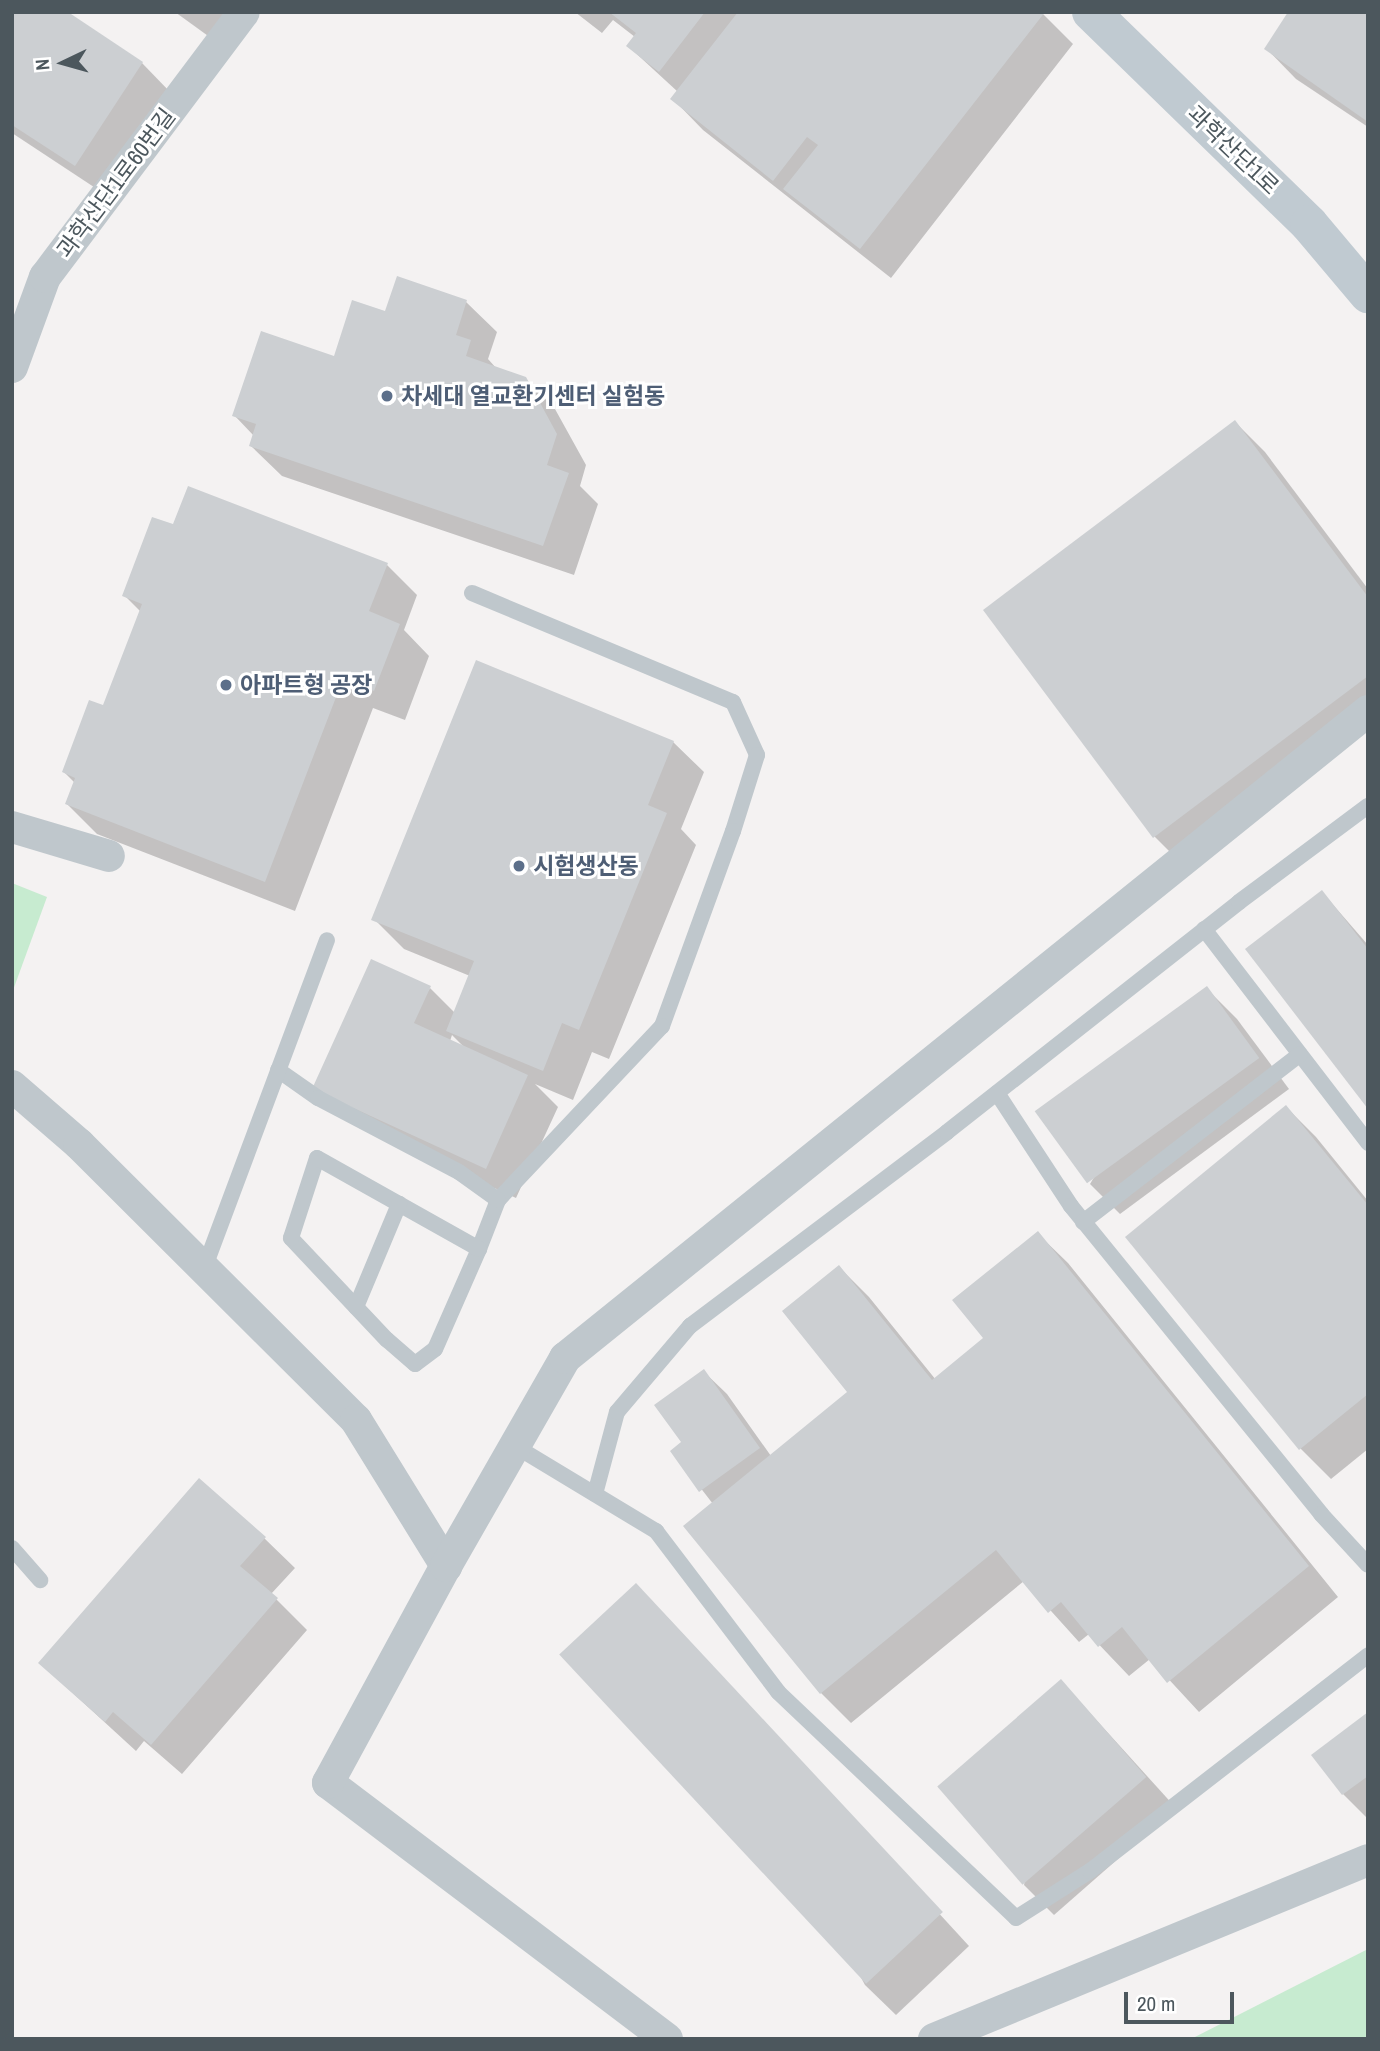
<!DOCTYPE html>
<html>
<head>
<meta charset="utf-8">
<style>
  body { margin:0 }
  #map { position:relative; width:1380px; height:2051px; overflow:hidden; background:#f4f2f2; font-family:"Archivo Narrow","Noto Sans KR",sans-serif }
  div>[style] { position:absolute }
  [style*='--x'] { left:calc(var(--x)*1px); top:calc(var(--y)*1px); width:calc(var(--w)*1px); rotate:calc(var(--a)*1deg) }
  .green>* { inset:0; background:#c7ebd0 }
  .shadow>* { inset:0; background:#0003 }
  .building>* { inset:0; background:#cccfd2; transform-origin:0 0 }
  .lane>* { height:16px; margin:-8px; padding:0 8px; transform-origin:8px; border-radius:8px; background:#bfc7cc }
  .street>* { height:32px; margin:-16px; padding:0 16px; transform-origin:16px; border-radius:16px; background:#bfc7cc }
  .secondary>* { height:38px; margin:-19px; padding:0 19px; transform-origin:19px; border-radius:19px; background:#c0cad1 }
  .dots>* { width:19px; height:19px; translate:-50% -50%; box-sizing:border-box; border:4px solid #fff; border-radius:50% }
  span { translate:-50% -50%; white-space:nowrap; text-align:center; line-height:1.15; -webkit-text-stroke:6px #fff; paint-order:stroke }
  .street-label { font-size:23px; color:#4c575d }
  .service-label { font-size:23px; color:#4e5e75; font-weight:700 }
  .left { translate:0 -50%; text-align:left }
  .frame { position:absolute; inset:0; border:14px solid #4c575d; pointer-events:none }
  .north { position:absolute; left:28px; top:28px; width:70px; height:70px; -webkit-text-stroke:5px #fff; paint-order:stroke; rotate:265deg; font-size:19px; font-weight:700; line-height:28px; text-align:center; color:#4c575d }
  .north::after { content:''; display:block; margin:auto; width:24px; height:32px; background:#4c575d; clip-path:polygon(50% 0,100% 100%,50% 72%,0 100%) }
  .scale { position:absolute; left:1124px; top:1992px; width:110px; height:32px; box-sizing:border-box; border:4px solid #4c575d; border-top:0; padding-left:9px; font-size:21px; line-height:24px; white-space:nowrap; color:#4c575d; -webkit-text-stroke:5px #fff; paint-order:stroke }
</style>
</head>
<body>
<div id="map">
  <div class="green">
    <i style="clip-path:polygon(12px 883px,47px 897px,12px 993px)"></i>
    <i style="clip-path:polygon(1368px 1949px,1368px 2039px,1191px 2039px)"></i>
  </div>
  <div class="shadow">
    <i style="clip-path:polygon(12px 12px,65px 12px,142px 63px,172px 94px,106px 195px,12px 133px)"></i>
    <i style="clip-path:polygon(175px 12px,245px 12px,222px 46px)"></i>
    <i style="clip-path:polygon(575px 12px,1041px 12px,1073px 44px,891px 278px,703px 130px,673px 99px,678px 92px,628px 46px,635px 37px,613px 20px,602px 33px)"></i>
    <i style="clip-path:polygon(1368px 12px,1368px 127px,1296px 79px,1266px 48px)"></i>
    <i style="clip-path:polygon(398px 279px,466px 302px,497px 332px,488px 359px,497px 369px,525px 378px,555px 409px,586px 465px,580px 486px,598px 504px,574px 575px,282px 476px,251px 446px,254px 436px,234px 415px,335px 359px,386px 313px)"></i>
    <i style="clip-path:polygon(1235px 422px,1265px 452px,1368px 589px,1368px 729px,1185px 867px,1155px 837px,985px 611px)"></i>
    <i style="clip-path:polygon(174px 527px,387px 565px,417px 595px,404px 630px,429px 656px,405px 720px,373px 708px,295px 911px,97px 834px,67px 804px,75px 783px,64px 772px,104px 707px,141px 612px,124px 595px)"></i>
    <i style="clip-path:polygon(evenodd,673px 742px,704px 772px,681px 829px,696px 845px,609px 1059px,592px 1052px,573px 1100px,535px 1084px,558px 1107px,516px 1198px,345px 1119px,430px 988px,455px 1013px,470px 976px,404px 949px,374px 919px,673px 742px,452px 1035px,465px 1048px,450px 1041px,452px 1035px)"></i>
    <i style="clip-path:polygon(1322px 892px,1368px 945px,1368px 1106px)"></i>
    <i style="clip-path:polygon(1207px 989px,1237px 1019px,1289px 1089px,1120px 1214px,1090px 1184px)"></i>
    <i style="clip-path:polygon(1286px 1107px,1316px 1137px,1368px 1201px,1368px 1449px,1331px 1479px,1301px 1449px,1128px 1237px)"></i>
    <i style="clip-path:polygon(1037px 1233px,1068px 1263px,1338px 1597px,1199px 1712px,1150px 1659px,1129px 1676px,1089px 1634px,1079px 1642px,1024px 1581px,851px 1723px,821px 1693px,713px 1504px,672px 1451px,684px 1443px,703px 1371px,727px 1394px,771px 1456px,850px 1392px,839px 1267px,869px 1297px,936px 1380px,986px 1339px)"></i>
    <i style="clip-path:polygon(264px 1538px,295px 1568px,271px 1594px,307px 1630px,182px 1774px,144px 1741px,136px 1751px,40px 1663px)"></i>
    <i style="clip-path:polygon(666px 1616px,969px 1946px,896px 2015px,865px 1985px)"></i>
    <i style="clip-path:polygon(1061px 1681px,1176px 1808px,1054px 1915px,1024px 1885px)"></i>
    <i style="clip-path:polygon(1368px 1714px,1368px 1819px,1343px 1794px)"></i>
  </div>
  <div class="building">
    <i style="clip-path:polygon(12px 12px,68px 12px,143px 62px,75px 166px,12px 125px)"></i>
    <i style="clip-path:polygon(609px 12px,705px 12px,659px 72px,626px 46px,636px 33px)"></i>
    <i style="clip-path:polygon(738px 12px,1045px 12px,860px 249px,783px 189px,818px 145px,807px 137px,773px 181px,670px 99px)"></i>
    <i style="clip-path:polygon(1288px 12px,1368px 12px,1368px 122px,1264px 49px)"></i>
    <i style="clip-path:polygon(397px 276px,467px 300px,456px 335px,471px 340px,466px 356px,526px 377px,557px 434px,547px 465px,569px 473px,543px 546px,249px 446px,256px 424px,232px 416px,261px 331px,334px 356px,352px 300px,385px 311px)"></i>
    <i style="clip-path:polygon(1235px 420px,1368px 597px,1368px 676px,1153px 838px,983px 610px)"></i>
    <i style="clip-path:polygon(188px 486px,388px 563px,369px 611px,400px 624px,374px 691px,343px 679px,265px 882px,65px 804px,75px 778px,62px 772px,89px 700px,103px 705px,142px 604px,122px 596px,152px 517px,173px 524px)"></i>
    <i style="clip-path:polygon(476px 660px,674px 741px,648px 805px,667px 813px,579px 1030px,562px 1023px,543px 1071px,446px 1031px,474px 961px,371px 920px)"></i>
    <i style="clip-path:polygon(1322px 890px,1368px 949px,1368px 1109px,1245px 949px)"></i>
    <i style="clip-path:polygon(371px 959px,431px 986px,414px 1023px,528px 1075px,486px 1169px,312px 1089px)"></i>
    <i style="left:1207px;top:986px;width:89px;height:213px;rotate:54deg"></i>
    <i style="clip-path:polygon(1286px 1105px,1368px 1205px,1368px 1394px,1299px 1450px,1125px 1237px)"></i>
    <i style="clip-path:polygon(1038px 1231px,1309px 1566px,1167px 1683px,1122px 1627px,1098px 1647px,1061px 1602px,1048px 1613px,996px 1550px,820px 1694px,683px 1526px,847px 1392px,782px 1311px,839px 1265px,932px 1380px,983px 1338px,952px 1300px)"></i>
    <i style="clip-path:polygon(704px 1369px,760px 1448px,699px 1492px,670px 1451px,681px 1442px,654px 1405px)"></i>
    <i style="clip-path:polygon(199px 1478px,266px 1537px,240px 1566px,278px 1598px,151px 1745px,113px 1712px,105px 1722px,38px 1663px)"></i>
    <i style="left:636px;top:1583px;width:450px;height:105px;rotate:47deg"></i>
    <i style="left:1061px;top:1679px;width:130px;height:164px;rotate:49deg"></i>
    <i style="clip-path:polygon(1368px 1712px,1368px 1776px,1342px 1795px,1311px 1755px)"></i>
  </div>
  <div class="lane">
    <i style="--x:472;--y:593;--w:283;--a:22.7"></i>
    <i style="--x:733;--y:702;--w:58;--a:65.6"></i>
    <i style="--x:757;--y:755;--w:80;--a:107.5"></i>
    <i style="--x:733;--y:831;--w:208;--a:110"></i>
    <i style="--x:662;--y:1026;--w:239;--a:133.3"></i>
    <i style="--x:498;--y:1200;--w:53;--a:111.2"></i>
    <i style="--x:479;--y:1249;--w:109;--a:113.7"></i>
    <i style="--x:435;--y:1349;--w:25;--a:143"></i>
    <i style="--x:415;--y:1364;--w:37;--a:-139"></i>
    <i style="--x:387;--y:1340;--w:140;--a:-133.3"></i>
    <i style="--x:291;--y:1238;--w:84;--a:-72"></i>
    <i style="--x:317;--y:1158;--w:186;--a:29.3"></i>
    <i style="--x:1204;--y:929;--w:270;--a:52.5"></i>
    <i style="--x:278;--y:1070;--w:49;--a:35"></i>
    <i style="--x:318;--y:1098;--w:159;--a:27.7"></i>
    <i style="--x:459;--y:1172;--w:48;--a:35.7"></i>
    <i style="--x:997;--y:1093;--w:135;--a:56.8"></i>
    <i style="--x:1071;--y:1206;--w:397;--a:50.9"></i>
    <i style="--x:1321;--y:1514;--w:69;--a:47.3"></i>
    <i style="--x:1083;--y:1222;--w:274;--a:-37.7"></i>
    <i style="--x:204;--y:1269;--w:351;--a:-69.5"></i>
    <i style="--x:356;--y:1307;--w:112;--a:-67.3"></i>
    <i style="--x:515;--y:1446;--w:165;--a:31.1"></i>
    <i style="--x:656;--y:1531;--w:202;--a:52.8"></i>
    <i style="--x:778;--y:1692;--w:328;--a:43.5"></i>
    <i style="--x:1016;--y:1918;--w:88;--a:-32.4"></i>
    <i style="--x:1090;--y:1871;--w:352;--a:-37.8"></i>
    <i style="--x:595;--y:1494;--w:85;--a:-75"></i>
    <i style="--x:617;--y:1412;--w:113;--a:-49.7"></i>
    <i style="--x:690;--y:1326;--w:322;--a:-37"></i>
    <i style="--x:947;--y:1132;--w:372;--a:-38.2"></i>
    <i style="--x:1239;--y:902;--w:161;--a:-36.7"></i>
    <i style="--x:12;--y:1548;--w:43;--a:48.8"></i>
  </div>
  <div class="street">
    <i style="--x:12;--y:367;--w:96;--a:-69.9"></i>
    <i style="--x:45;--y:277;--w:331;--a:-53.1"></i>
    <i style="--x:12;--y:827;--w:101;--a:16.6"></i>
    <i style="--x:12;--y:1086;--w:89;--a:40.9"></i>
    <i style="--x:79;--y:1144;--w:391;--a:44.9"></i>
    <i style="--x:356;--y:1420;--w:172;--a:58.3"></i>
    <i style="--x:667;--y:2039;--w:425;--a:-142.9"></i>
    <i style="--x:328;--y:1783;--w:247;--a:-61.5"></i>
    <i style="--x:446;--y:1566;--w:240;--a:-60.2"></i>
    <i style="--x:565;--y:1358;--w:1031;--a:-38.86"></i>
    <i style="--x:934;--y:2039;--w:469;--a:-22.4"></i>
  </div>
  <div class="secondary">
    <i style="--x:1091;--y:12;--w:304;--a:44.2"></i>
    <i style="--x:1309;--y:224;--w:92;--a:49.9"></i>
  </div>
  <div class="dots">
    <i style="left:387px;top:396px;background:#5c6f8a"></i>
    <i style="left:226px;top:685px;background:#5c6f8a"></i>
    <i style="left:519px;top:866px;background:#5c6f8a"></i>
  </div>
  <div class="street-label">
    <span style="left:1233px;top:150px;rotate:44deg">과학산단1로</span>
    <span style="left:116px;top:183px;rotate:-53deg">과학산단1로60번길</span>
  </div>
  <div class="service-label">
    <span class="left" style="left:401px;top:396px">차세대 열교환기센터 실험동</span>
    <span class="left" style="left:240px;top:685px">아파트형 공장</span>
    <span class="left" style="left:533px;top:866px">시험생산동</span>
  </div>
  <div class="frame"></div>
  <div class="north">N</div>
  <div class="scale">20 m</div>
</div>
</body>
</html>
